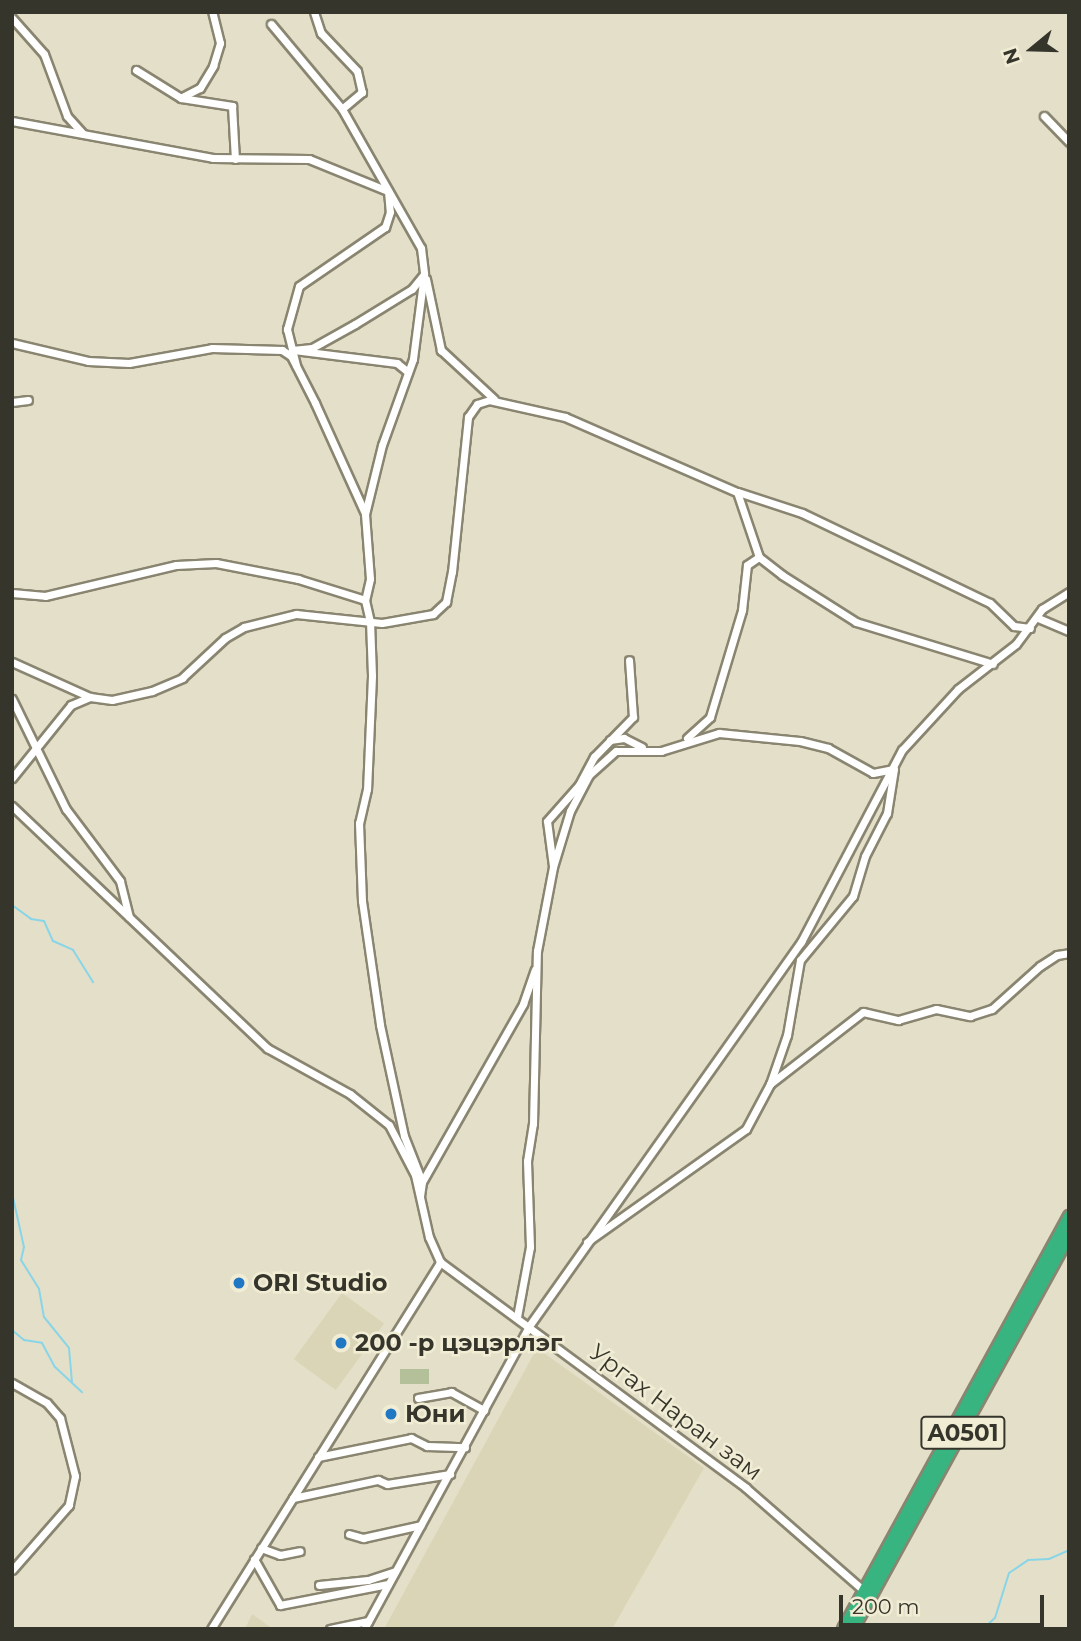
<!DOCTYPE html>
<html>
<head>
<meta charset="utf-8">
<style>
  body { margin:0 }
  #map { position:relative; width:1081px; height:1641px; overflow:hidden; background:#e4dfc8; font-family:Montserrat,sans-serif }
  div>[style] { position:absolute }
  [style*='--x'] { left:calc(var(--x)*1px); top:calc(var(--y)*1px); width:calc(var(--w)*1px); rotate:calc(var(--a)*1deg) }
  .built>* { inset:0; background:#dbd5b7; transform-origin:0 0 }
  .green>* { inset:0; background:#b3c09a; transform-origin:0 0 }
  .stream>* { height:2px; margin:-1px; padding:0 1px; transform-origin:1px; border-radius:1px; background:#89d5e8 }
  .roads { filter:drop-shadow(2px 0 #898570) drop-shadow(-2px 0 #898570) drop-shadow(0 2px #898570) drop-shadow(0 -2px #898570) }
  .minor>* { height:7px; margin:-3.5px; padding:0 3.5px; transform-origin:3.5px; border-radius:3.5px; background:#fff }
  .highway>* { height:10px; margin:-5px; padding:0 5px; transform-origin:5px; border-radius:5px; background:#38b481 }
  .dots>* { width:19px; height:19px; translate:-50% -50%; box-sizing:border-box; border:4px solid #f1edd5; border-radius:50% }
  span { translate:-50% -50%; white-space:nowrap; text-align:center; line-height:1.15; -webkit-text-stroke:5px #f1edd5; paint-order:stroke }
  .shield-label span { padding:2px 5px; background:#f1edd5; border:2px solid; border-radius:5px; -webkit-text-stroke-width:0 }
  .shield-label { font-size:23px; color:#36352c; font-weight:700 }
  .poi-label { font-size:24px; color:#36352c; font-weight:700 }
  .left { translate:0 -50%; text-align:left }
  .street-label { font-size:24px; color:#36352c }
  .frame { position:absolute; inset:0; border:14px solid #36352c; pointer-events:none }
  .north { position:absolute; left:997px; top:14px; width:70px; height:70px; -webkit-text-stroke:5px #f1edd5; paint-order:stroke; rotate:251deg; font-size:19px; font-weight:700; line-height:28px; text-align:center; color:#36352c }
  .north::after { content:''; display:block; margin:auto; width:24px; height:32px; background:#36352c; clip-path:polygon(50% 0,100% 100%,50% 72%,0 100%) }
  .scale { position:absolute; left:839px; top:1595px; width:205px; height:32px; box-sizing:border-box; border:4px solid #36352c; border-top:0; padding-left:9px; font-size:21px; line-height:24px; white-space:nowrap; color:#36352c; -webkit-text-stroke:5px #f1edd5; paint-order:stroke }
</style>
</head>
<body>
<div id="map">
  <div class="built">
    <i style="left:342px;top:1293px;width:52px;height:82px;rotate:36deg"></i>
    <i style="clip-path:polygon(537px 1348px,704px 1468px,612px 1629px,384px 1629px)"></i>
    <i style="clip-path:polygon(252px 1614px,273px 1629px,245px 1629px)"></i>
  </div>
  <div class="green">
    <i style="left:400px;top:1369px;width:29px;height:15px"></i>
  </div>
  <div class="stream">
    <i style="--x:12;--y:905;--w:24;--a:36"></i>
    <i style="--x:31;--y:919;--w:13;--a:9"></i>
    <i style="--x:44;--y:921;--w:22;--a:66"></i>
    <i style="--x:53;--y:941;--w:22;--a:24"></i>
    <i style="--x:73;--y:950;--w:38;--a:58"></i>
    <i style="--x:12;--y:1193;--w:55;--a:77.5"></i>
    <i style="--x:24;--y:1247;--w:13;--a:103"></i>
    <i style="--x:21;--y:1260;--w:34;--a:58"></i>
    <i style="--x:39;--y:1289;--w:28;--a:80"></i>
    <i style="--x:44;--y:1317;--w:40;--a:51"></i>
    <i style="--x:69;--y:1348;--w:34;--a:85"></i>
    <i style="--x:12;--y:1330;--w:16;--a:40"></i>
    <i style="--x:24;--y:1340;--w:18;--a:9"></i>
    <i style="--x:42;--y:1343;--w:27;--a:62"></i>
    <i style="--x:55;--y:1367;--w:37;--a:43"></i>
    <i style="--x:983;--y:1629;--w:16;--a:-43"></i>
    <i style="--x:995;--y:1618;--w:47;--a:-72.7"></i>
    <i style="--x:1009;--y:1573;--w:23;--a:-34"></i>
    <i style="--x:1028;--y:1560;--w:21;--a:-3"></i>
    <i style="--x:1049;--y:1559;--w:22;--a:-24"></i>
  </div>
  <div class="roads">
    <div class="minor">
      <i style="--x:314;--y:12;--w:22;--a:72"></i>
      <i style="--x:321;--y:33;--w:52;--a:46.5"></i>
      <i style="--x:357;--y:71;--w:22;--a:77"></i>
      <i style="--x:362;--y:92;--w:26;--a:140"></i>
      <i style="--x:342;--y:109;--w:160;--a:60.4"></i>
      <i style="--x:421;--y:248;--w:26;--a:83"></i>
      <i style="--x:424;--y:274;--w:86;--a:97.4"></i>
      <i style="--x:413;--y:359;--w:91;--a:109.8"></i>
      <i style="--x:382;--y:445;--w:71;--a:103.8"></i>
      <i style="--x:365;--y:514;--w:65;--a:85.6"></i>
      <i style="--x:370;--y:579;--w:22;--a:103"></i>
      <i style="--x:365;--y:600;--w:22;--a:77"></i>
      <i style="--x:370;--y:621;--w:55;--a:87.9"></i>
      <i style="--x:372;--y:676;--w:113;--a:92.5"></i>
      <i style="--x:367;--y:789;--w:35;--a:103"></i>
      <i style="--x:359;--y:823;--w:78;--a:87.8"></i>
      <i style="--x:362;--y:901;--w:125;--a:81.7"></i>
      <i style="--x:380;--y:1025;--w:114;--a:77.8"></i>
      <i style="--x:404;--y:1136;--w:49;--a:68.6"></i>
      <i style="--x:422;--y:1182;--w:14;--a:98"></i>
      <i style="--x:12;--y:18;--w:48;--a:48.4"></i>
      <i style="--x:44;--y:54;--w:66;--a:69.6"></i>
      <i style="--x:67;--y:116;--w:24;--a:48"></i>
      <i style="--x:271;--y:24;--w:111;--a:50.1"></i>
      <i style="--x:136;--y:70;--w:53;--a:31.9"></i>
      <i style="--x:181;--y:98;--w:52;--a:8.9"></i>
      <i style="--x:232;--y:106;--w:53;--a:86.8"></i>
      <i style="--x:182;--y:97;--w:20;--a:-27"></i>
      <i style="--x:200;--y:88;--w:26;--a:-59"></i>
      <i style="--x:213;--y:66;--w:24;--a:-73"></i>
      <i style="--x:220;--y:43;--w:32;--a:-104"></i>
      <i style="--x:1044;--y:116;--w:36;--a:46"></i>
      <i style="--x:12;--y:121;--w:204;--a:10.4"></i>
      <i style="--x:213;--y:158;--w:96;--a:0.6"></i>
      <i style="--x:309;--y:159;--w:85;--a:22.1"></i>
      <i style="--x:388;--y:191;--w:21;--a:85"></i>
      <i style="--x:390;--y:212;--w:16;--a:108"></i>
      <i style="--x:385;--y:227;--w:104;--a:145.5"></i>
      <i style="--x:299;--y:286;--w:45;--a:105.6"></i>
      <i style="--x:287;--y:329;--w:38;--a:76"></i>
      <i style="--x:426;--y:279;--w:73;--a:78.1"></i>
      <i style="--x:441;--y:350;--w:72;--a:42.8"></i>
      <i style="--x:12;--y:343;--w:78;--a:13.3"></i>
      <i style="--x:88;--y:361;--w:41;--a:2.8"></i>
      <i style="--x:129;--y:363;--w:84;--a:-10.2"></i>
      <i style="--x:212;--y:348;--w:70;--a:1.6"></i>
      <i style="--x:282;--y:350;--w:11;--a:34"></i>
      <i style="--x:291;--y:356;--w:53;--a:62.9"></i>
      <i style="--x:315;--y:403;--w:121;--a:65.6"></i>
      <i style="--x:408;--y:372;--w:14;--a:-141"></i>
      <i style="--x:397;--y:363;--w:106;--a:-172.9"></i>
      <i style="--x:292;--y:350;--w:20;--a:-6"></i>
      <i style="--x:312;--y:348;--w:49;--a:-29.2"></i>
      <i style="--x:355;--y:324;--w:67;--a:-31.6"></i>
      <i style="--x:412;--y:289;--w:19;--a:-51"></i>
      <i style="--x:12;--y:402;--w:16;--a:-7"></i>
      <i style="--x:738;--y:492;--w:67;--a:18.2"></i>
      <i style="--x:802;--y:513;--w:208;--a:25.6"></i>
      <i style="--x:990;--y:603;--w:33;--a:44"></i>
      <i style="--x:1014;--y:626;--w:16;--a:7"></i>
      <i style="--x:12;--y:593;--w:33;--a:5"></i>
      <i style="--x:45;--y:596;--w:135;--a:-13.3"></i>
      <i style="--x:176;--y:565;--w:40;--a:-2.9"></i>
      <i style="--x:216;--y:563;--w:84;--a:11"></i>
      <i style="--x:298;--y:579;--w:70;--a:17.4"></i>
      <i style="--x:1038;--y:618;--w:34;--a:23"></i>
      <i style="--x:12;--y:662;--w:85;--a:24.2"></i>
      <i style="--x:12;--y:699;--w:123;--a:63.9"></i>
      <i style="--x:66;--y:809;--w:90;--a:53.1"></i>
      <i style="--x:120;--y:881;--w:37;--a:76"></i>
      <i style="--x:687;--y:738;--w:31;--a:-42"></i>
      <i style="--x:710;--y:717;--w:112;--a:-73.3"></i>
      <i style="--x:742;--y:610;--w:45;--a:-83.7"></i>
      <i style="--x:747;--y:565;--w:14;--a:-34"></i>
      <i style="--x:610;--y:740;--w:14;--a:-8"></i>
      <i style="--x:624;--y:738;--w:20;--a:27"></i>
      <i style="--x:12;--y:778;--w:94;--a:-51.1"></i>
      <i style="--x:71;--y:705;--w:21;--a:-23"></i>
      <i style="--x:90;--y:697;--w:22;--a:8"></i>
      <i style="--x:112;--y:700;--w:41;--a:-12.7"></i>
      <i style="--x:152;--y:691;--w:33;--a:-23"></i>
      <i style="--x:182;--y:678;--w:59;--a:-42.9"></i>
      <i style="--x:225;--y:638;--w:22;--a:-30"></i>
      <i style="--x:244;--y:627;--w:54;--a:-14"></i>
      <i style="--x:296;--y:614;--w:86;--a:6"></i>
      <i style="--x:382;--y:623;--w:52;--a:-10"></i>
      <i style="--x:433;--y:614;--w:18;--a:-43"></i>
      <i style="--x:446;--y:602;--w:31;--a:-79"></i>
      <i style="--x:452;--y:572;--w:156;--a:-84.1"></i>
      <i style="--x:468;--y:417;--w:16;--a:-55"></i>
      <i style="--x:477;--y:404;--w:13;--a:-18"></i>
      <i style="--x:489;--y:400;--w:78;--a:12.6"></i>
      <i style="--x:565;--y:417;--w:188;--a:23.6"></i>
      <i style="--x:737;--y:492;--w:69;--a:71.3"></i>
      <i style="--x:759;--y:557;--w:29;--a:38"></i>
      <i style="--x:782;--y:575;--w:88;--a:32.4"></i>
      <i style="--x:856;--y:622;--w:143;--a:17"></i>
      <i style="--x:12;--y:806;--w:352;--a:43.5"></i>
      <i style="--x:267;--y:1048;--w:95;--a:29"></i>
      <i style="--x:350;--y:1094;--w:50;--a:38.5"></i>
      <i style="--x:389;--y:1125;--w:56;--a:62.5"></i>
      <i style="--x:415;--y:1175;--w:64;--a:77.3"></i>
      <i style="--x:429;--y:1237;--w:27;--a:66"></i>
      <i style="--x:553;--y:866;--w:45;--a:-97.6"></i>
      <i style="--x:547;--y:821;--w:48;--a:-48.4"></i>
      <i style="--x:579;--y:785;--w:32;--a:-62"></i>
      <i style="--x:594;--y:757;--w:56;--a:-45.7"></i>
      <i style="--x:633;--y:717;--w:57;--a:-94"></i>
      <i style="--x:422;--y:1182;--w:205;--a:-60.4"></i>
      <i style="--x:523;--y:1004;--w:36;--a:-71"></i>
      <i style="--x:587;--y:1242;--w:195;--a:-35.4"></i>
      <i style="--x:746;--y:1129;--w:51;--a:-61.9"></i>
      <i style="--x:770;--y:1084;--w:118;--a:-37.7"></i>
      <i style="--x:863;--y:1012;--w:36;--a:13"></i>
      <i style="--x:898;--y:1020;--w:40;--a:-16"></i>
      <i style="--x:936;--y:1009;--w:35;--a:12"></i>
      <i style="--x:970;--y:1016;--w:23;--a:-18"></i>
      <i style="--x:992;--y:1009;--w:64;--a:-41.9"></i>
      <i style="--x:1040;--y:966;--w:20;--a:-33"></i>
      <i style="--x:1057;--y:955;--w:12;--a:-9"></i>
      <i style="--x:517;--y:1317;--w:71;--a:-79.5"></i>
      <i style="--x:530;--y:1247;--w:86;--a:-92"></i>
      <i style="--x:527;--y:1161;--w:37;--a:-81"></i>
      <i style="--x:533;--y:1124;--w:173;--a:-88.7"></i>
      <i style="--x:537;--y:951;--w:86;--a:-79.2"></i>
      <i style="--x:553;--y:867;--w:59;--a:-73.1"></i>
      <i style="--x:570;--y:811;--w:41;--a:-62.2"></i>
      <i style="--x:589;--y:775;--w:36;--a:-42"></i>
      <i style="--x:616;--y:751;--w:45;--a:0"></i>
      <i style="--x:661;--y:751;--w:61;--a:-17.2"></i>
      <i style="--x:719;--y:733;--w:81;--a:5.6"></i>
      <i style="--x:800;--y:741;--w:29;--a:14"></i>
      <i style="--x:828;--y:748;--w:51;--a:29.1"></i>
      <i style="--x:873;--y:773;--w:21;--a:-11"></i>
      <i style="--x:894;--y:769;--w:45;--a:99"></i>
      <i style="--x:887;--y:813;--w:48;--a:117.1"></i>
      <i style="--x:865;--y:856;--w:42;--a:106.7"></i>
      <i style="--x:853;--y:896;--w:83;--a:129.6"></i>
      <i style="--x:800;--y:960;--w:76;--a:99.8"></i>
      <i style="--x:787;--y:1035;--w:52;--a:109.1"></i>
      <i style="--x:12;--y:1383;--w:40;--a:29.7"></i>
      <i style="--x:47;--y:1403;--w:20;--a:49"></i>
      <i style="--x:60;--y:1418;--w:60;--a:75.5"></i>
      <i style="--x:75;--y:1476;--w:30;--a:102"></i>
      <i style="--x:69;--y:1505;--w:86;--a:131.2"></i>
      <i style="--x:418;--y:1398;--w:34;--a:-10"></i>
      <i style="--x:451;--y:1392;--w:38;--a:29"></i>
      <i style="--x:318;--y:1457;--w:95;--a:-11.5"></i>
      <i style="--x:411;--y:1438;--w:18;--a:27"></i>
      <i style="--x:427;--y:1446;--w:38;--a:2"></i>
      <i style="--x:293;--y:1498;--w:87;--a:-12"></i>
      <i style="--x:378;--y:1480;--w:10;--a:24"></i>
      <i style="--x:387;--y:1484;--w:64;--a:-9"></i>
      <i style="--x:349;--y:1534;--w:15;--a:16"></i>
      <i style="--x:363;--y:1538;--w:59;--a:-12.6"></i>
      <i style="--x:261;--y:1548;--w:20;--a:20"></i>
      <i style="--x:280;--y:1555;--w:20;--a:-11"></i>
      <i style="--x:254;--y:1559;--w:53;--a:60.5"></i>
      <i style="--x:280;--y:1605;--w:110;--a:-11"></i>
      <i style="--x:319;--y:1585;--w:49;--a:-5.8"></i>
      <i style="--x:368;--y:1580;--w:28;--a:-18"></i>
      <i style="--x:211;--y:1629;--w:433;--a:-58"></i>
      <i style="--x:440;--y:1262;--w:380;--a:36.4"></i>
      <i style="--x:746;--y:1488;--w:155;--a:41.1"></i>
      <i style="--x:330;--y:1629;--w:39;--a:-12"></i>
      <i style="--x:364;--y:1629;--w:345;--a:-61.4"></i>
      <i style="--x:529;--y:1326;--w:471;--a:-54.7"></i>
      <i style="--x:801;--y:942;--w:217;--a:-62.3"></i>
      <i style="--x:902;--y:750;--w:83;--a:-47.4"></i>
      <i style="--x:958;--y:689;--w:73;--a:-37.8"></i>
      <i style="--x:1016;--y:644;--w:44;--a:-53.4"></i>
      <i style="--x:1042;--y:609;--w:32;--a:-32"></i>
    </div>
    <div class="highway">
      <i style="--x:843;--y:1629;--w:471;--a:-61.3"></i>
      <i style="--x:853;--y:1629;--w:448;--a:-61.2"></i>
    </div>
  </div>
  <div class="dots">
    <i style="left:239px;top:1283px;background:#2078c5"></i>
    <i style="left:341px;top:1343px;background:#2078c5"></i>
    <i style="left:391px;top:1414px;background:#2078c5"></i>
  </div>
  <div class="shield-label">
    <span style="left:963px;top:1433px">A0501</span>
  </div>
  <div class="poi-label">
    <span class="left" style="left:253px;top:1283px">ORI Studio</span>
    <span class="left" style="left:355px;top:1343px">200 -р цэцэрлэг</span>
    <span class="left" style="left:405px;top:1414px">Юни</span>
  </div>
  <div class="street-label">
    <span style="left:676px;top:1412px;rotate:37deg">Ургах Наран зам</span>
  </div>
  <div class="frame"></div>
  <div class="north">N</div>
  <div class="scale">200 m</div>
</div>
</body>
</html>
